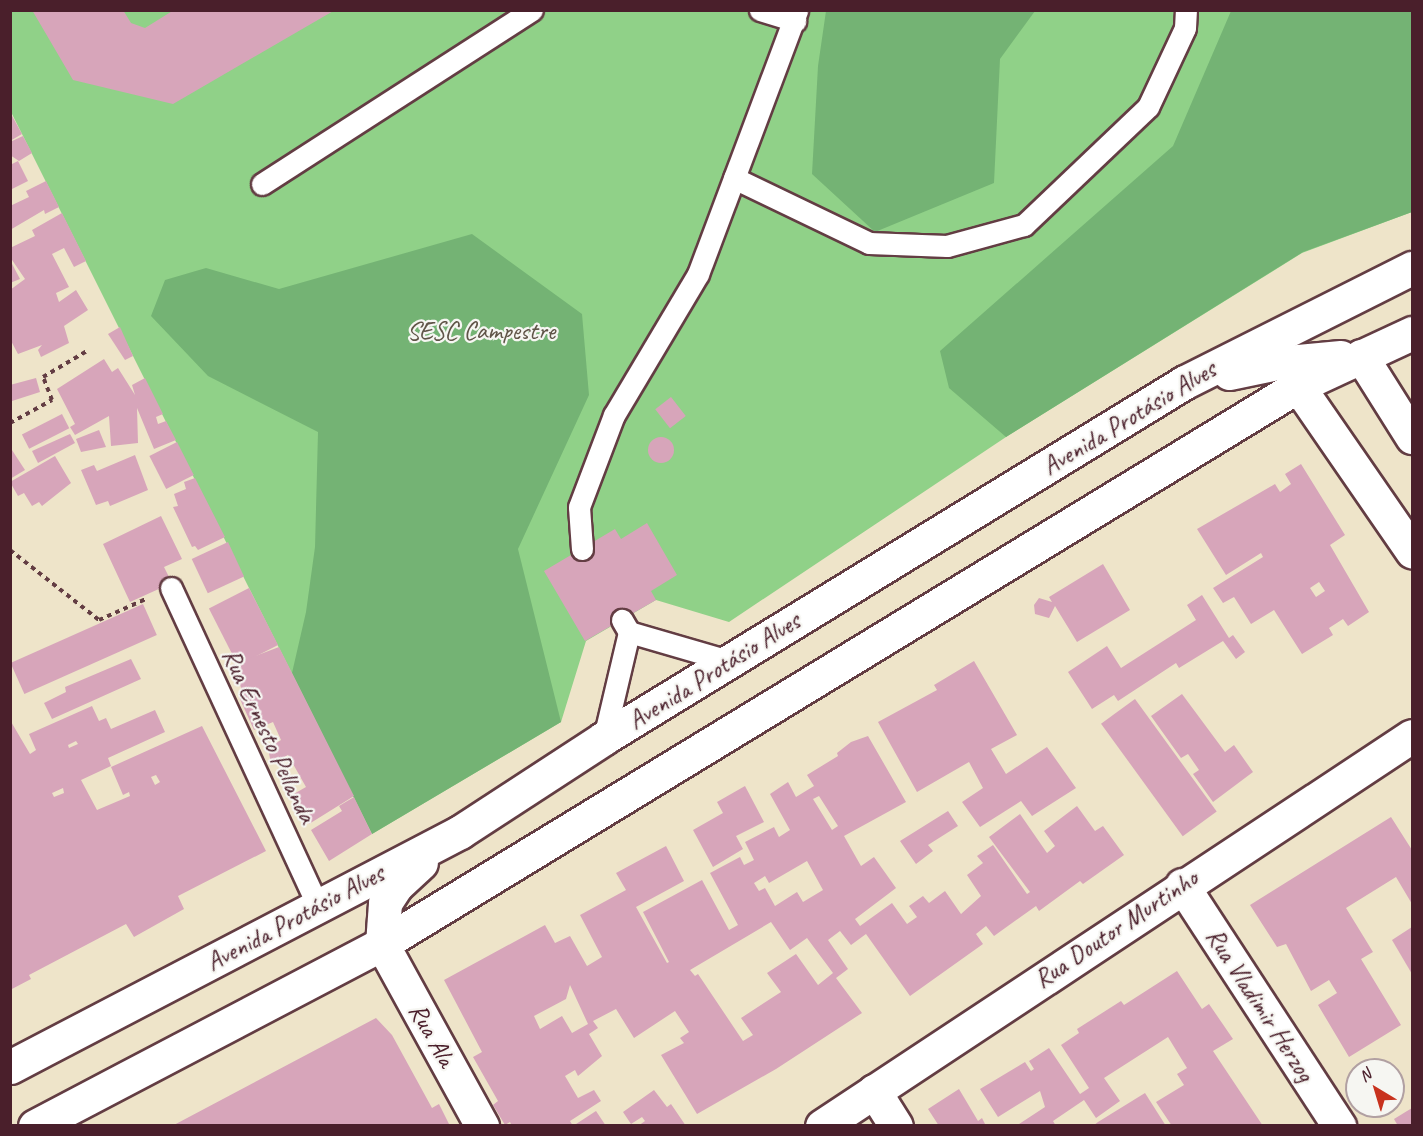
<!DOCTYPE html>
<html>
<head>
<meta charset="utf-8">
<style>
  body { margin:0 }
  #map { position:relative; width:1423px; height:1136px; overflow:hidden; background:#eee4c9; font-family:Caveat,sans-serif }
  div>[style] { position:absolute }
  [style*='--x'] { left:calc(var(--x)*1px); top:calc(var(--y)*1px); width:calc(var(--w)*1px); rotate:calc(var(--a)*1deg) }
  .green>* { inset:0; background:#90d188 }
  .forest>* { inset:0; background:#74b374 }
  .building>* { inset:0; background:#d7a5ba; transform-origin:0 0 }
  .round { border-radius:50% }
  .path>* { height:4px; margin-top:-2px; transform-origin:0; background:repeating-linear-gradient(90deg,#633d43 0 4.5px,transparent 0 9px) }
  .roads { filter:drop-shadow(2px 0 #633d43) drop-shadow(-2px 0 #633d43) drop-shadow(0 2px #633d43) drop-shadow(0 -2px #633d43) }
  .lane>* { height:21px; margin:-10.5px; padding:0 10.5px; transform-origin:10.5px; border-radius:10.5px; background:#fff }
  .street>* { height:33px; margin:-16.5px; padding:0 16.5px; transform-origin:16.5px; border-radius:16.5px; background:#fff }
  .secondary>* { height:33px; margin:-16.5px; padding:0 16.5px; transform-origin:16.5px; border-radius:16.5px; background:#fff }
  .primary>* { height:33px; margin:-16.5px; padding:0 16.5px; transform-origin:16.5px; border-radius:16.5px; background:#fff }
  span { translate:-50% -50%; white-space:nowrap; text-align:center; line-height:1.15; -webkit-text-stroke:4.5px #f6f6f2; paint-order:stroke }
  .park-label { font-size:26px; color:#5f5447 }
  .street-label { font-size:26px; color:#4a1f2b }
  .frame { position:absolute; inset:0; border:12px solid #4a1f2b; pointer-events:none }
  .north { position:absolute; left:1345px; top:1058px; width:60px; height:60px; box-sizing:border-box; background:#f6f6f2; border:2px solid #b1a0a2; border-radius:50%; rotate:322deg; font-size:16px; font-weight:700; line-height:24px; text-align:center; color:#4a1f2b }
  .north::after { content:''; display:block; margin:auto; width:21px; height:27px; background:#c8321e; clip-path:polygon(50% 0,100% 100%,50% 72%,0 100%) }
</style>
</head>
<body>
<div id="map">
  <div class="green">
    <i style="clip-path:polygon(11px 11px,1412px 11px,1412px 212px,1302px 253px,1006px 437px,729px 622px,656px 600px,586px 641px,561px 722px,372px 834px,11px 112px)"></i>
  </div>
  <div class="forest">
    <i style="clip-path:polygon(826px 11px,1035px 11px,1000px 59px,994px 183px,875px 232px,812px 174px,818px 66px)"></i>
    <i style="clip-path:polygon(1231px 11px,1412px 11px,1412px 212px,1303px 252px,1006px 437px,949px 388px,940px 351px,1173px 146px)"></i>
    <i style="clip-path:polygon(472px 234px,582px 314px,589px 395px,518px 549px,561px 722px,372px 834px,292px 673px,306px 612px,315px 547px,318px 432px,208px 376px,151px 316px,165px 280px,206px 268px,279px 289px)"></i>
  </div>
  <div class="building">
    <i style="clip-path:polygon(32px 10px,123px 10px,131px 23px,145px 28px,174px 10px,335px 10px,173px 104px,73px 80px)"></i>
    <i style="clip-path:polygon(10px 112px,22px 134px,10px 141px)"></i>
    <i style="clip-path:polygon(23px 136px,32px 153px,19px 161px,10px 155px,10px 142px)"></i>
    <i style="clip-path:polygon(18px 161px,28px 181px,12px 189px,10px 165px)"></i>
    <i style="clip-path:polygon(46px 181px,59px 207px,45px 214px,44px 210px,10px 230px,10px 206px,29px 197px,26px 191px)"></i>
    <i style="clip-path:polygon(62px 213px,86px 261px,74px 267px,64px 248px,52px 254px,69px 287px,56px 293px,59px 302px,76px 290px,88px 310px,64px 326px,69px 343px,41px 357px,38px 350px,42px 345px,18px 354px,10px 339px,10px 290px,25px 279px,10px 257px,10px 248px,35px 236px,32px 230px)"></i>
    <i style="clip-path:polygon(10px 260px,20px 279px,10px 283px)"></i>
    <i style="clip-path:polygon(120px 327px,133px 356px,125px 360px,108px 334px)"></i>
    <i style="clip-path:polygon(104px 359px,112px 372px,118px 368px,135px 395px,132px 385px,145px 378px,163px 414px,156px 417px,158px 424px,166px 421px,176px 440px,154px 449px,137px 408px,138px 443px,111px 446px,109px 416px,75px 435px,70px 427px,75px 424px,57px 389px)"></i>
    <i style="clip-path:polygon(36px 378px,40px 392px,12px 401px,10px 385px)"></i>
    <i style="left:671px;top:397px;width:24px;height:20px;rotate:52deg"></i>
    <i style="left:62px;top:414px;width:16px;height:45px;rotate:63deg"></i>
    <i style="clip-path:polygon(99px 430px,106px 447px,81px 452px,76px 439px)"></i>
    <i style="clip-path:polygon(70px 434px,75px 443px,38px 463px,32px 451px)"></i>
    <i class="round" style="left:648px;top:437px;width:26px;height:26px"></i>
    <i style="left:177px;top:442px;width:37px;height:31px;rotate:63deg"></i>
    <i style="clip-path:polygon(10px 447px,25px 470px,10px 479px)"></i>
    <i style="clip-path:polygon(135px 455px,148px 490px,110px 506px,108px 501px,96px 505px,81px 470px,94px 465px,97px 471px)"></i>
    <i style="clip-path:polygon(55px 456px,71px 483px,42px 506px,39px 502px,32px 506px,24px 493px,18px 496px,10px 482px)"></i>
    <i style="clip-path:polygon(evenodd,1301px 464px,1345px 535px,1330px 545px,1369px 612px,1348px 626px,1343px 619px,1329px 628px,1333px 635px,1302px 654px,1274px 610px,1251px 624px,1234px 597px,1223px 603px,1213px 588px,1263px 557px,1261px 553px,1226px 575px,1197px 529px,1275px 484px,1280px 492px,1291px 484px,1285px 474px,1301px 464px,1319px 582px,1325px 591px,1316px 597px,1310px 588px,1319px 582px)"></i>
    <i style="clip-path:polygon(195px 478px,225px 537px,198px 550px,195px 546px,192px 547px,173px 507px,178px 506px,174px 494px,186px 489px,184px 482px)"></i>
    <i style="clip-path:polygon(161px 516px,182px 559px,164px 567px,172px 583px,130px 602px,103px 544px)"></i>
    <i style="clip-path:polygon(647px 523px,677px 575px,651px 591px,656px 600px,585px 641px,544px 571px,615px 529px,621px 539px)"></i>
    <i style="left:228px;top:542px;width:38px;height:40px;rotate:65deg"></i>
    <i style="clip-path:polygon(1103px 564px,1130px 610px,1077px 642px,1055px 606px,1049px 618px,1035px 614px,1034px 605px,1039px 598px,1052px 602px,1049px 597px)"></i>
    <i style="left:249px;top:588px;width:64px;height:45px;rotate:63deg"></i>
    <i style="clip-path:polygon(1202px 595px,1229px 638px,1233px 635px,1245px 652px,1236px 659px,1223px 641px,1179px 668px,1176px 663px,1118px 701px,1114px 695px,1092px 709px,1068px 672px,1107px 646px,1121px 668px,1196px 620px,1187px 605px)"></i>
    <i style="left:143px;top:604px;width:34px;height:145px;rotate:66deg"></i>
    <i style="clip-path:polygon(279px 647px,354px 796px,309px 824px,292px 795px,306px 787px,288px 755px,271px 764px,268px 748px,281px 740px,273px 722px,254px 730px,239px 697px,244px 695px,232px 665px)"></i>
    <i style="clip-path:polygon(131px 659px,141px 679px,52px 719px,44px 703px,66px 692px,65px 687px)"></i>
    <i style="clip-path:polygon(974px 661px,1017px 735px,991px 749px,1006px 774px,1047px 747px,1076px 788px,1032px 816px,1021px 801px,980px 827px,962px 802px,983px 788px,969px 762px,917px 792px,878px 722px,937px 690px,934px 685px)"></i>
    <i style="clip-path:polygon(1182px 694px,1225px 752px,1234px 745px,1253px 772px,1213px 802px,1193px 774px,1199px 770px,1188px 754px,1181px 758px,1151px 716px)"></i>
    <i style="left:1135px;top:699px;width:139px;height:42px;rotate:54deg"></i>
    <i style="clip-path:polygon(evenodd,92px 706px,99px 721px,106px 718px,111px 729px,155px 710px,165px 732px,108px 758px,111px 766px,81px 780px,97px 810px,130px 796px,129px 792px,123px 795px,111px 767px,202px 726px,266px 851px,178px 896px,184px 909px,134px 937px,126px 924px,29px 975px,31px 979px,10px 990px,10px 720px,30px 754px,36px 750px,29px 734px,92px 706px,76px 741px,78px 744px,69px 748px,68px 745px,76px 741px,92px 706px,156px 775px,160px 782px,155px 785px,151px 777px,156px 775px,92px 706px,63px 788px,64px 793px,54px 797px,52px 793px,63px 788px)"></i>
    <i style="clip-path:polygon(evenodd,868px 736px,906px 802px,844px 836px,861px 866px,874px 857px,896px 888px,855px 919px,860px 926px,892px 903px,907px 924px,917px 917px,909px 906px,923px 896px,929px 903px,945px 891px,961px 914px,981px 896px,967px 875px,983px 863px,977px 856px,993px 845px,1027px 894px,1030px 892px,989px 837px,1020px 814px,1047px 853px,1055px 846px,1044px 831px,1077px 806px,1095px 831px,1103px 826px,1124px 855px,1083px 884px,1080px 881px,1039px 911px,1036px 906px,994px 936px,986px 926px,976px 934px,983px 944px,910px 996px,866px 934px,851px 945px,840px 931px,828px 940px,848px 969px,836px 978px,862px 1013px,776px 1069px,697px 1114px,661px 1055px,684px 1043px,680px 1038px,689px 1032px,675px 1011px,634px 1038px,616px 1009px,593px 1021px,598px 1028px,589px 1034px,602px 1056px,578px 1076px,575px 1070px,565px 1076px,578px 1098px,594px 1090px,601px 1101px,570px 1121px,573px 1126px,512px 1126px,510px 1122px,505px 1125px,493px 1105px,498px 1101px,473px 1057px,482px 1052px,444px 980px,545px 925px,555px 943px,570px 936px,587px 966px,602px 957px,580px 915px,626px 890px,616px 873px,666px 846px,684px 881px,636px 907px,667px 963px,669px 962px,643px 912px,702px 880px,729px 930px,738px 925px,710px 873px,740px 857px,744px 865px,754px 860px,745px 842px,774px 827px,779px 837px,790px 830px,770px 794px,788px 782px,796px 797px,814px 786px,807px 775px,838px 756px,837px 753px,851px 742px,868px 736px,819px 796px,838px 826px,832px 830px,813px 799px,819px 796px,868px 736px,807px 861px,823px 890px,803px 902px,797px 892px,775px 906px,765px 888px,759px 891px,754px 883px,765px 876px,769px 883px,807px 861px,868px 736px,771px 922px,790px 950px,807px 938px,833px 973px,818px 985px,796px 954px,767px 973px,781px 992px,741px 1018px,753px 1035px,743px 1041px,698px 974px,695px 976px,690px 970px,771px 922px,868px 736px,570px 985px,588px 1024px,572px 1033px,562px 1016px,540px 1029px,534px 1016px,566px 999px,570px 985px)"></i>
    <i style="clip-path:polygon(745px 786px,764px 822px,736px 836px,743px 849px,713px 867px,693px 830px,723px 813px,717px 802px)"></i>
    <i style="clip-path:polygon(354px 797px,372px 834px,329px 861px,311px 830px,342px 811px,339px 806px)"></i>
    <i style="clip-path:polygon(948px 811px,958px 826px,928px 845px,933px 851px,916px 864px,900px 841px)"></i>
    <i style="clip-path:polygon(1391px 817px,1412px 850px,1412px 904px,1396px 877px,1346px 908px,1373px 952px,1361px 959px,1401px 1025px,1349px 1057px,1318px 1005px,1337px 993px,1329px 980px,1311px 991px,1286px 944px,1277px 947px,1250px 905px)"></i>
    <i style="clip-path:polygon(1412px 927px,1412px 974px,1392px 940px)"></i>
    <i style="clip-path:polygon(1177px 971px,1202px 1009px,1209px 1004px,1233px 1039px,1213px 1051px,1263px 1126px,1172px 1126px,1156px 1102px,1184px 1085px,1177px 1074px,1187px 1068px,1168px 1037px,1104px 1078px,1120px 1101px,1096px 1118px,1084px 1100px,1053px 1121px,1056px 1126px,1016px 1126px,1045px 1107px,1040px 1091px,998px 1117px,980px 1089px,1025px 1062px,1031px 1071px,1034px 1069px,1029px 1061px,1049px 1048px,1080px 1094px,1089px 1088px,1061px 1045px,1079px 1033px,1077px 1029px,1121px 1001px,1124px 1005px)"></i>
    <i style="clip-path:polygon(376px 1018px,392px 1035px,432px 1108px,439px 1104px,450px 1126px,172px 1126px)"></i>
    <i style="clip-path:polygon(959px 1089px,978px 1121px,982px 1118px,986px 1126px,939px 1126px,928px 1109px)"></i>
    <i style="clip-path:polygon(654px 1090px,667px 1107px,671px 1104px,686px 1126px,638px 1126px,645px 1121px,642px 1117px,631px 1124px,623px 1112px)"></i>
    <i style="clip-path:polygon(1145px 1093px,1166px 1126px,1093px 1126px,1098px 1122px)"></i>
    <i style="clip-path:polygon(1412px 1108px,1412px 1126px,1398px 1126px,1394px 1119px)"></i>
    <i style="clip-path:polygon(596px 1111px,606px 1126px,573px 1126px)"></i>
  </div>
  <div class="path">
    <i style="--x:10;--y:423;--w:48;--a:-28.7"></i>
    <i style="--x:52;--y:400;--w:25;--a:-111"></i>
    <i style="--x:43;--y:377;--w:51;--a:-30.6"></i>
    <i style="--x:10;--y:550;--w:113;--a:38.2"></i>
    <i style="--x:99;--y:620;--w:51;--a:-24.1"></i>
  </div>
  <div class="roads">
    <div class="lane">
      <i style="--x:760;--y:10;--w:37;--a:17"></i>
      <i style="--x:734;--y:178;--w:150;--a:25.7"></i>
      <i style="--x:869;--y:243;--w:78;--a:2.2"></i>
      <i style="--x:947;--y:246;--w:80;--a:-15.3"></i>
      <i style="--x:1024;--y:225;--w:171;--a:-43.6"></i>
      <i style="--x:1148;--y:107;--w:87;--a:-64.9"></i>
      <i style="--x:1185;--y:28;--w:18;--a:-87"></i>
      <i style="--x:262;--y:184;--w:321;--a:-32.8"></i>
      <i style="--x:582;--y:549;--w:42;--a:-94.1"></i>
      <i style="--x:579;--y:507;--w:98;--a:-69.2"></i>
      <i style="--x:614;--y:415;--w:164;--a:-59.2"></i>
      <i style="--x:698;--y:274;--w:282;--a:-69.4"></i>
      <i style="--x:171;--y:588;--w:350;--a:65.2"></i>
      <i style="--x:629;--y:632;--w:104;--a:16.2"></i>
      <i style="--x:604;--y:738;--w:109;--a:-76.7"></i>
      <i style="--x:629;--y:632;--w:14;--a:-120"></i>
    </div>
    <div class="street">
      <i style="--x:1182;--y:885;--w:288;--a:56.9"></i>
    </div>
    <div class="secondary">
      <i style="--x:1361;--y:356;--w:96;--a:57.8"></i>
      <i style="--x:1298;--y:386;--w:201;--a:55.4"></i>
      <i style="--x:382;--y:944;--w:208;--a:61.2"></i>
      <i style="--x:874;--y:1091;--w:41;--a:57.8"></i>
      <i style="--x:822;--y:1126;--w:707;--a:-33.47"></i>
    </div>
    <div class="primary">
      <i style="--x:1229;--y:373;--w:49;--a:-11.8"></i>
      <i style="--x:1277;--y:363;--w:64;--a:-5.4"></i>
      <i style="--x:382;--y:944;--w:41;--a:-85.8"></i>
      <i style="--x:385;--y:903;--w:20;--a:-57"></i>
      <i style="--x:396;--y:886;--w:34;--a:-43"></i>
      <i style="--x:10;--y:1067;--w:508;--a:-27.57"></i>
      <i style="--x:460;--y:832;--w:172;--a:-33.1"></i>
      <i style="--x:604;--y:738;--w:681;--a:-31.5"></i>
      <i style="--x:1185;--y:382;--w:254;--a:-26.7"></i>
      <i style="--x:35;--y:1126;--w:392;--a:-27.7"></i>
      <i style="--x:382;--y:944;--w:1073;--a:-31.35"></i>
      <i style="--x:1298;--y:386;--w:126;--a:-24.9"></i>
    </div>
  </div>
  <div class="park-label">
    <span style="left:481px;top:331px">SESC Campestre</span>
  </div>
  <div class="street-label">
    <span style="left:1129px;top:418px;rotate:-31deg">Avenida Protásio Alves</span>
    <span style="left:714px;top:671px;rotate:-32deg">Avenida Protásio Alves</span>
    <span style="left:269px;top:736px;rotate:65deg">Rua Ernesto Pellanda</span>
    <span style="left:295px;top:918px;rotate:-28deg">Avenida Protásio Alves</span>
    <span style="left:1116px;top:929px;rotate:-34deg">Rua Doutor Murtinho</span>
    <span style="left:1260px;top:1005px;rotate:57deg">Rua Vladimir Herzog</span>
    <span style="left:432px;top:1035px;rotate:61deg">Rua Ala</span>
  </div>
  <div class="frame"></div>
  <div class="north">N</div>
</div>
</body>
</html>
